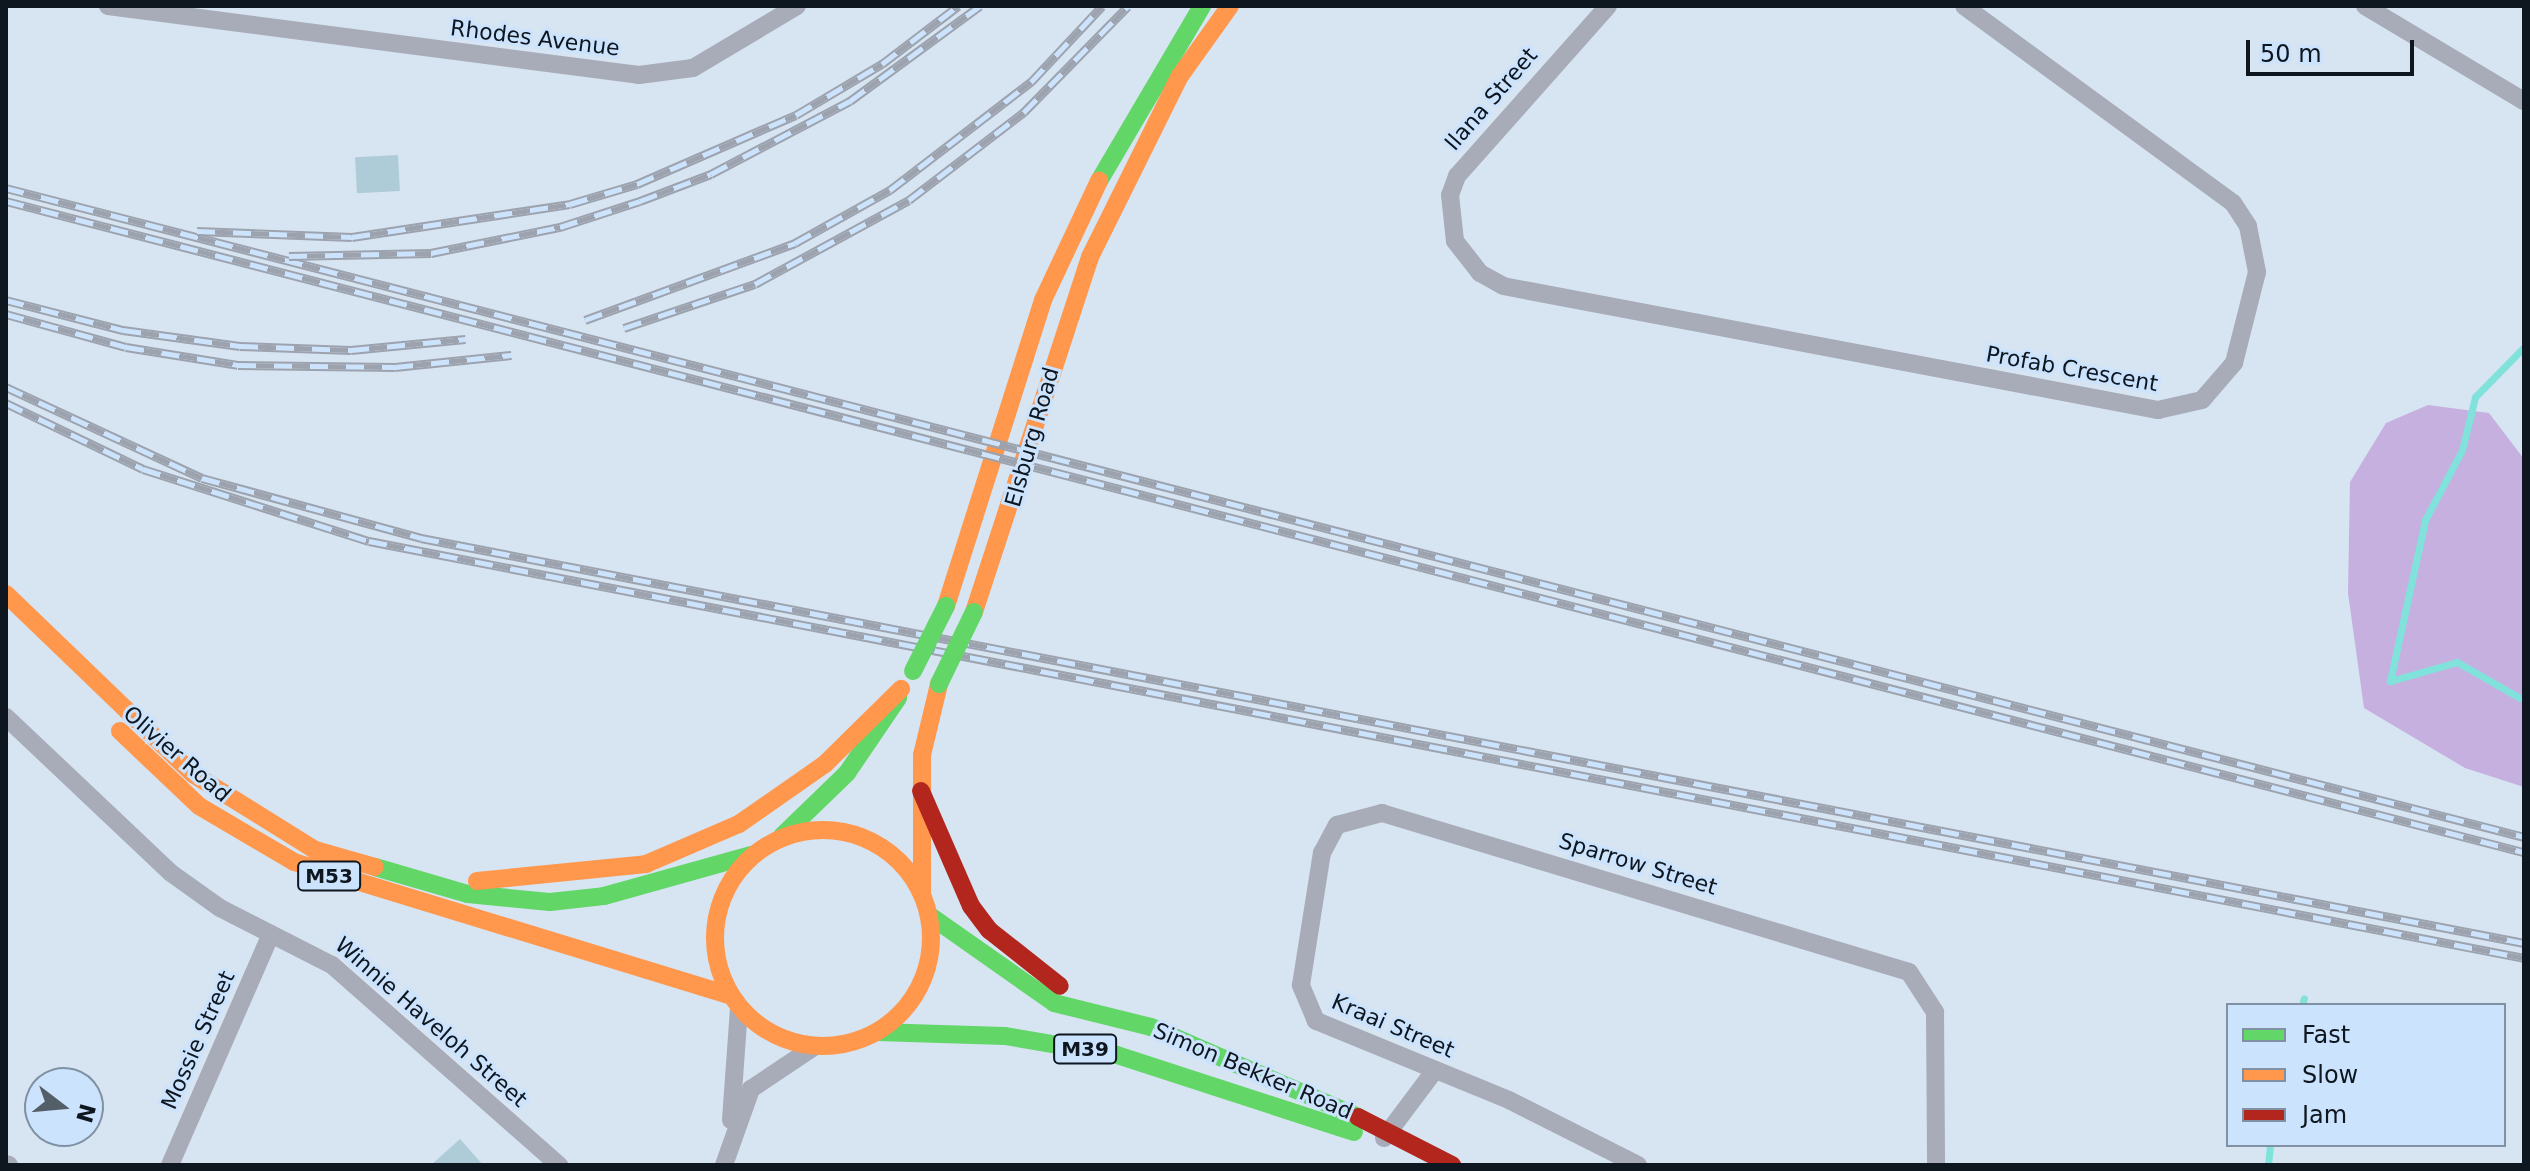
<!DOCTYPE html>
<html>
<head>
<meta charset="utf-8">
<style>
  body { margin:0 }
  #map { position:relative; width:2530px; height:1171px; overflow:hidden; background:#d7e4f2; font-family:"DejaVu Sans",sans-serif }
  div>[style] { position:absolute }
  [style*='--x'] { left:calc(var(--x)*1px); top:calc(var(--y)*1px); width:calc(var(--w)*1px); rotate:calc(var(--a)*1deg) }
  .forest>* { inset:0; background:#c6b0df }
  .stream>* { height:7px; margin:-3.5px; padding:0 3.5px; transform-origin:3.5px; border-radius:3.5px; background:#81e2dc }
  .building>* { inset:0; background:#aeccd8; transform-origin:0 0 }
  .street>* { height:18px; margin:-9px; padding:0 9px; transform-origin:9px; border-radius:9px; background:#a8abb8 }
  .fast>* { height:18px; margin:-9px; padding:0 9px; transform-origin:9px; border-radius:9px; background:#63d668 }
  .slow>* { height:18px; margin:-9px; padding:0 9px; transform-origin:9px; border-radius:9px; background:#ff974d }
  .slow>.ring { margin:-9px; padding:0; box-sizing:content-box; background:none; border:18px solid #ff974d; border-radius:50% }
  .jam>* { height:18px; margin:-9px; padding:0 9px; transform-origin:9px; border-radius:9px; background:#b3261e }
  .rail>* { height:9px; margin-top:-4.5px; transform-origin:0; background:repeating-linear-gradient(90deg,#cce3fd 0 18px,#9ca3ae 0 36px); box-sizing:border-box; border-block:2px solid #9ca3ae }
  .fast-bridge>* { height:18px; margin:-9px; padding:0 9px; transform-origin:9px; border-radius:9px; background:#63d668 }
  span { translate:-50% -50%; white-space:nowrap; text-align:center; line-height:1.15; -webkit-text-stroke:6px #cce3fd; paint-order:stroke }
  .shield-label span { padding:2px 6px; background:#cce3fd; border:2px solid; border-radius:6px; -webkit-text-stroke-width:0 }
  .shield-label { font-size:20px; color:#0e161f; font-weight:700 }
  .street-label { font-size:22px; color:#0e161f }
  .frame { position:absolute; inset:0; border:8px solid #0e161f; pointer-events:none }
  .legend { position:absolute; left:2226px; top:1003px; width:280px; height:144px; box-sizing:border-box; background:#cce3fd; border:2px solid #8091a4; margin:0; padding:10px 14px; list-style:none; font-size:24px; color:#0e161f }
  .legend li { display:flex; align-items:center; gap:16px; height:40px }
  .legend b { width:40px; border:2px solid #8091a4 }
  .north { position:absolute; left:24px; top:1067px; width:80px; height:80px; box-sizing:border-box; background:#cce3fd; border:2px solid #8091a4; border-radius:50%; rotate:106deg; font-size:22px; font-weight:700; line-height:32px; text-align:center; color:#0e161f }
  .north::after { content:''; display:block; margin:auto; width:28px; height:36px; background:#545e69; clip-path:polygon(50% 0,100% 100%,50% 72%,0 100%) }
  .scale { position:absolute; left:2246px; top:40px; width:168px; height:36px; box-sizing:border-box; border:4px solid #0e161f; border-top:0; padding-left:10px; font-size:24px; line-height:28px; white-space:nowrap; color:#0e161f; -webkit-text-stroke:6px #cce3fd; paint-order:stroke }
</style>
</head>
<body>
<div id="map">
  <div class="forest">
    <i style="clip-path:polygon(2428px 405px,2489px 413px,2524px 459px,2524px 787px,2465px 768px,2364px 708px,2348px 593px,2350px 482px,2386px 423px)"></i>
  </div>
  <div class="stream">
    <i style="--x:2520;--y:698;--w:73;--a:-150.3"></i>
    <i style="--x:2457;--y:662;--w:70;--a:164.2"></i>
    <i style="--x:2390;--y:681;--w:165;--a:-77.7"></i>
    <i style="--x:2425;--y:520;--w:79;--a:-62.1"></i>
    <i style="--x:2462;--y:450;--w:55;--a:-76.2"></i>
    <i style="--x:2475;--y:397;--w:70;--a:-45.6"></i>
    <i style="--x:2302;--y:1005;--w:7;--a:-74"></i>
    <i style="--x:2268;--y:1165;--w:20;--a:-84"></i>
  </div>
  <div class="building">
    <i style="left:398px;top:155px;width:36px;height:43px;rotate:87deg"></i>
    <i style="clip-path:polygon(460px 1139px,483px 1165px,431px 1165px)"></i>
  </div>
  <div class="street">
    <i style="--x:108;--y:6;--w:535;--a:7.4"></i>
    <i style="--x:639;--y:75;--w:54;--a:-7.4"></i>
    <i style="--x:693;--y:68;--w:121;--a:-30.8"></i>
    <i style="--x:1608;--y:6;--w:227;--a:131.6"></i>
    <i style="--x:1457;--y:176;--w:20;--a:110"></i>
    <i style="--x:1450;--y:195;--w:46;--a:83.8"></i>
    <i style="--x:1455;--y:241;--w:41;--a:52"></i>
    <i style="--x:1480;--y:273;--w:26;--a:29"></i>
    <i style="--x:1503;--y:286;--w:667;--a:10.72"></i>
    <i style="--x:2158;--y:410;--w:45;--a:-12.8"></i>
    <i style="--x:2202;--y:400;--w:49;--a:-49.1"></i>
    <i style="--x:2234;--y:363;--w:94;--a:-75.8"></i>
    <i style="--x:2257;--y:272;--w:47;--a:-101.1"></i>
    <i style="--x:2248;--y:226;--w:27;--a:-123"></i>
    <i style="--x:2233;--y:203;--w:333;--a:-143.8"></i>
    <i style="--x:2365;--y:6;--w:185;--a:30.9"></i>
    <i style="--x:6;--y:717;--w:227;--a:43.4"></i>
    <i style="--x:171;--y:873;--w:60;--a:35.5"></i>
    <i style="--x:220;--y:908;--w:126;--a:27"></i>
    <i style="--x:332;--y:965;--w:303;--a:41.4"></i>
    <i style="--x:731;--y:1120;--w:112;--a:-85.9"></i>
    <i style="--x:1384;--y:1138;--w:85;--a:-53.1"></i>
    <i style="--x:6;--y:1164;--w:3;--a:18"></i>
    <i style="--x:170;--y:1165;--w:252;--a:-66.4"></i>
    <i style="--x:724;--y:1165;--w:81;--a:-70.4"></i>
    <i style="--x:751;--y:1089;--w:76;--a:-33.7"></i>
    <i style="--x:1638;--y:1165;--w:144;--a:-153.3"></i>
    <i style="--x:1509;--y:1100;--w:209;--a:-157.7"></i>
    <i style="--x:1316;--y:1021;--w:39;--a:-113"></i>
    <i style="--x:1301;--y:985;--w:134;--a:-81"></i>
    <i style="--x:1322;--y:853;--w:32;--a:-62"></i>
    <i style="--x:1337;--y:825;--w:47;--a:-14.9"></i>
    <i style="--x:1382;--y:813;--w:550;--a:16.79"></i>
    <i style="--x:1909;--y:972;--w:48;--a:57"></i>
    <i style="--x:1935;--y:1012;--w:153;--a:89.6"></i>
  </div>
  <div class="fast">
    <i style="--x:1099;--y:181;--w:203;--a:-59.5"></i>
    <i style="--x:782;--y:836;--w:91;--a:-44.1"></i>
    <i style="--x:847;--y:773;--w:91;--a:-55.8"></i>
    <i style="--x:375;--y:867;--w:97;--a:16.2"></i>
    <i style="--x:468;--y:894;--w:82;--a:5.6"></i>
    <i style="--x:550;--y:902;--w:54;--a:-6.3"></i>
    <i style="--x:604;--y:896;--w:153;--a:-15.6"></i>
    <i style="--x:929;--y:915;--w:153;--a:35.1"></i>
    <i style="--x:1054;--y:1003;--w:100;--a:13.9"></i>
    <i style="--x:1151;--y:1027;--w:226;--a:23.5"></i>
    <i style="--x:877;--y:1032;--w:128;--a:1.8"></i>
    <i style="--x:1005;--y:1036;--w:114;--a:9.6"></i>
    <i style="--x:1117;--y:1055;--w:249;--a:18"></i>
  </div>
  <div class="slow">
    <i style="--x:6;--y:594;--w:260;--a:43.9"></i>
    <i style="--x:193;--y:774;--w:144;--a:31.9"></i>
    <i style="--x:315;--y:850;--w:62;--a:15.8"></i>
    <i style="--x:946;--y:606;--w:321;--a:-72.4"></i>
    <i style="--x:1043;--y:300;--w:132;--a:-64.8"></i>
    <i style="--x:974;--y:612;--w:373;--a:-71.9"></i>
    <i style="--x:1090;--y:257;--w:202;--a:-63.6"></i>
    <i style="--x:1180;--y:76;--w:86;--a:-54.5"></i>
    <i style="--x:120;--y:731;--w:109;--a:43.5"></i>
    <i style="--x:199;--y:806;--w:110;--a:30.5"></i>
    <i style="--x:294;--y:862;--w:455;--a:17"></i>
    <i class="ring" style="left:715px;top:830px;width:198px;height:198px"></i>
    <i style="--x:477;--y:881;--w:170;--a:-5.7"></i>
    <i style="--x:646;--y:864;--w:101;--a:-23.3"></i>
    <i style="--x:739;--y:824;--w:105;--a:-34.9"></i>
    <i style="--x:825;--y:764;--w:107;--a:-44.6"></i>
    <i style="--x:922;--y:894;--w:139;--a:-90"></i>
    <i style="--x:922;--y:755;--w:73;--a:-76.5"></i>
  </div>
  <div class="jam">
    <i style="--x:921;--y:791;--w:125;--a:66.5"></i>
    <i style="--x:971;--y:906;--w:30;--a:53"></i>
    <i style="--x:989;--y:930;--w:90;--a:38.3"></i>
    <i style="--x:1358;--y:1117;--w:106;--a:27.1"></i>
  </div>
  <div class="rail">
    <i style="--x:6;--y:188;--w:2600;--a:14.45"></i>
    <i style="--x:6;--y:201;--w:2601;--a:14.5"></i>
    <i style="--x:197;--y:231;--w:155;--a:2.2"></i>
    <i style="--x:352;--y:237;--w:220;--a:-8.6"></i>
    <i style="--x:570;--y:204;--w:70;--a:-16.6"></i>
    <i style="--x:637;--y:184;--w:173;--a:-23.5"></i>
    <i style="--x:796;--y:115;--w:100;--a:-30.7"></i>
    <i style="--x:882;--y:64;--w:96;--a:-37.3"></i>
    <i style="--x:289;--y:256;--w:142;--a:-1.2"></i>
    <i style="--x:431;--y:253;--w:132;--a:-11.4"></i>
    <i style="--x:560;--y:227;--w:84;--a:-18"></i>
    <i style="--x:640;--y:201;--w:76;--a:-20.8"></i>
    <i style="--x:711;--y:174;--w:157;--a:-27.7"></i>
    <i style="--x:850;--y:101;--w:161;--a:-36.2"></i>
    <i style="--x:6;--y:300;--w:121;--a:14.4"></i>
    <i style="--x:123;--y:330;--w:118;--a:7.8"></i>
    <i style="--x:240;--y:346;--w:111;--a:2.1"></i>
    <i style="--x:351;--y:350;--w:115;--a:-5.5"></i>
    <i style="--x:6;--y:314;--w:124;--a:15.4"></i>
    <i style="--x:126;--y:347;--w:113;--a:9.1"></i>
    <i style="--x:238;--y:365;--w:157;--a:0.7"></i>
    <i style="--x:395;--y:367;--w:117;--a:-5.9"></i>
    <i style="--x:585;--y:320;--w:224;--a:-20.1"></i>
    <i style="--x:795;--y:243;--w:109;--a:-29.2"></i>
    <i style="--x:890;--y:190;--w:178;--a:-37.5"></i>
    <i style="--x:1031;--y:82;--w:104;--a:-46.9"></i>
    <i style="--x:624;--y:328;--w:138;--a:-18.6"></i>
    <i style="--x:755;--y:284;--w:175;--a:-28.6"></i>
    <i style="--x:909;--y:200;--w:145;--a:-37.4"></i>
    <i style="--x:1024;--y:112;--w:148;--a:-45.5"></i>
    <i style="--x:6;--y:387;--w:216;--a:24.9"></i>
    <i style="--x:202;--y:478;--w:227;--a:15.3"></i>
    <i style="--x:421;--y:538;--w:2142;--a:10.9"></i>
    <i style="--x:6;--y:403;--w:152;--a:25.7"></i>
    <i style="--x:143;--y:469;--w:237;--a:17.7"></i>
    <i style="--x:369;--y:541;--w:2195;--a:10.95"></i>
  </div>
  <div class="fast-bridge">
    <i style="--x:913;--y:671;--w:73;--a:-63.1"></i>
    <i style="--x:939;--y:684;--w:80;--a:-64.1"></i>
  </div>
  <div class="shield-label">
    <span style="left:329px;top:876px">M53</span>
    <span style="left:1085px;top:1049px">M39</span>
  </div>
  <div class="street-label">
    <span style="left:535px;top:38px;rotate:7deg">Rhodes Avenue</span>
    <span style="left:1491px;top:99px;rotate:-49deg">Ilana Street</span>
    <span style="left:2072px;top:369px;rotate:10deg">Profab Crescent</span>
    <span style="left:1032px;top:437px;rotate:-74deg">Elsburg Road</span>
    <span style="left:177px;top:754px;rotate:41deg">Olivier Road</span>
    <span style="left:1638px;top:864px;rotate:17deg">Sparrow Street</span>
    <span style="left:431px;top:1022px;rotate:41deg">Winnie Haveloh Street</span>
    <span style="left:1393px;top:1026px;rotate:23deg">Kraai Street</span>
    <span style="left:198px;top:1040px;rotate:-66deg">Mossie Street</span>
    <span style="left:1253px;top:1071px;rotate:23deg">Simon Bekker Road</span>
  </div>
  <div class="frame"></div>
  <ul class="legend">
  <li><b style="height:10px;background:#63d668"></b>Fast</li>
  <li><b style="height:10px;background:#ff974d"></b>Slow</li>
  <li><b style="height:10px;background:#b3261e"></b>Jam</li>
  </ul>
  <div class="north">N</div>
  <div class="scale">50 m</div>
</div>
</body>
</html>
